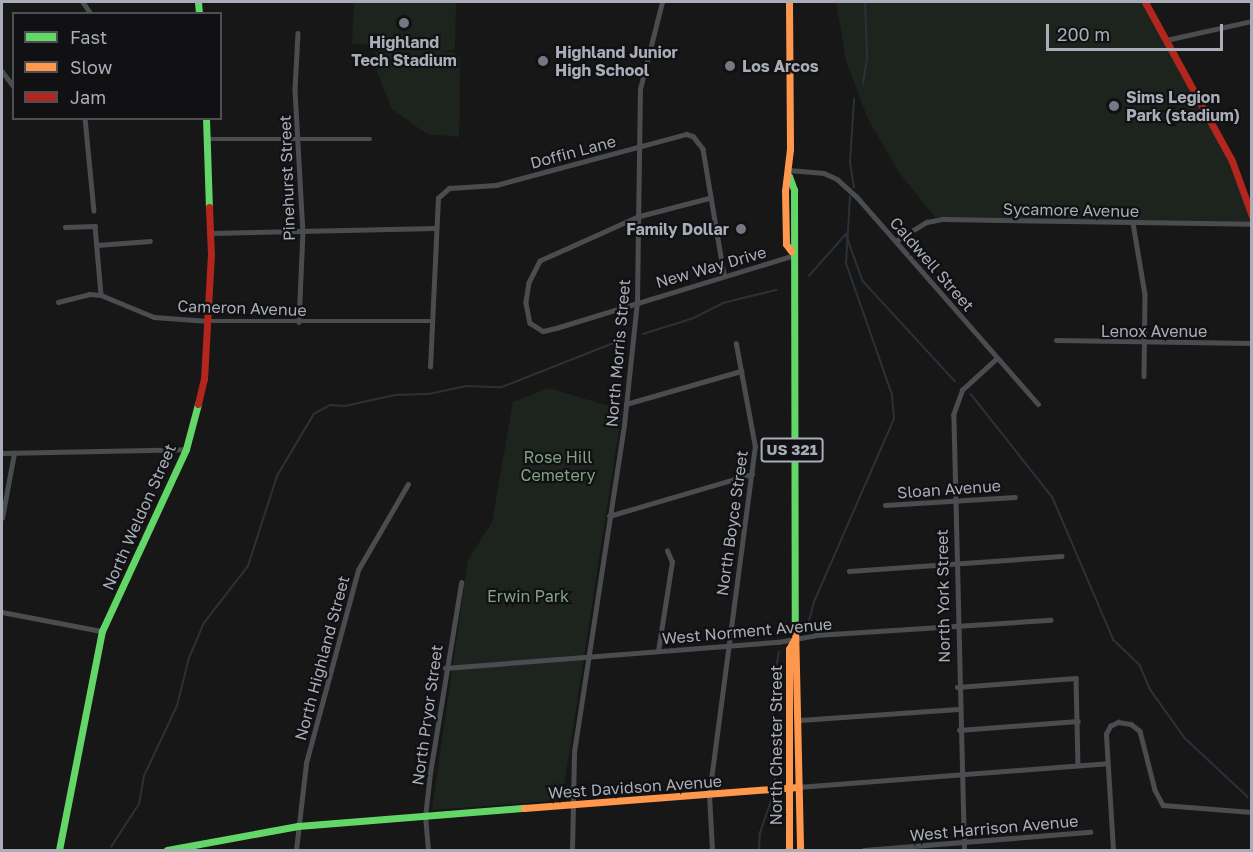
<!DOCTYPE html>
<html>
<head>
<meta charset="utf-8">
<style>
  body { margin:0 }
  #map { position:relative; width:1253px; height:852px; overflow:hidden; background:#171717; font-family:"Golos Text",sans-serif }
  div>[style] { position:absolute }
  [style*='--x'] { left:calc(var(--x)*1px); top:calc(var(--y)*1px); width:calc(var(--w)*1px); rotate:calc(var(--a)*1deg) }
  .green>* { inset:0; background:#1d241e }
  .stream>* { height:1.5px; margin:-0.75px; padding:0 0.75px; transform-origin:0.75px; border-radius:0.75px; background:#2a3239 }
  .street>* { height:4.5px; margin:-2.25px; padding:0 2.25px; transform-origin:2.25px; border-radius:2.25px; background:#4b4c50 }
  .fast>* { height:7px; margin:-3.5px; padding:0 3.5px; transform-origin:3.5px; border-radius:3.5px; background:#63d668 }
  .slow>* { height:7px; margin:-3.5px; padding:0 3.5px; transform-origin:3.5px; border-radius:3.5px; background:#ff974d }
  .jam>* { height:7px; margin:-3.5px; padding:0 3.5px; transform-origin:3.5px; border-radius:3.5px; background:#b3261e }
  .dots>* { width:16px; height:16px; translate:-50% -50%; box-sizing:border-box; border:3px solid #111113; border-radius:50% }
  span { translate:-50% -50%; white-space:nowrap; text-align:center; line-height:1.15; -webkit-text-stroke:4.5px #111113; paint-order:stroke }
  .shield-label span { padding:2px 4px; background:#111113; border:2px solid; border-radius:4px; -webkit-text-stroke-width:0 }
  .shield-label { font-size:15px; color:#a8adb8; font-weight:700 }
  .poi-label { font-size:16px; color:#a8adb8; font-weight:700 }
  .left { translate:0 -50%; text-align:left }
  .right { translate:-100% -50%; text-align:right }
  .street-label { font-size:16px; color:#a8adb8 }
  .park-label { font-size:16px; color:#7fa381 }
  .frame { position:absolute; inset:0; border:3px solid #a8adb8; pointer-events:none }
  .legend { position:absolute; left:12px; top:12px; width:210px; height:108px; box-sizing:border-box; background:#111113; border:2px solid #4d4f55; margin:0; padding:8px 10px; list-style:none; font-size:18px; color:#a8adb8 }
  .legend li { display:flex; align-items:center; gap:12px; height:30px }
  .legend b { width:30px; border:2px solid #4d4f55 }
  .scale { position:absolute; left:1046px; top:24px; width:177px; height:27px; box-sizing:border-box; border:3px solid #a8adb8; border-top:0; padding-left:8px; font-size:18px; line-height:21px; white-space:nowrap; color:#a8adb8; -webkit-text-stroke:4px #111113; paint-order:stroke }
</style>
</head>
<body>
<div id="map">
  <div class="green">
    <i style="clip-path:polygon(354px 2px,456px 2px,455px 49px,440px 52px,453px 52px,460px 58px,459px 137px,427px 134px,392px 109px,377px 72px,375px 51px,378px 51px,378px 45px,352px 44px)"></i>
    <i style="clip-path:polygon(836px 2px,1145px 2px,1232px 161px,1251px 224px,937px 220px,900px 174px,868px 119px,846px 61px)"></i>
    <i style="clip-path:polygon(549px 388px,622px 410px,562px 800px,432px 810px,468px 560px,492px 522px,513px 402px)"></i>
  </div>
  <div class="stream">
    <i style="--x:863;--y:84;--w:26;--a:-81"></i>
    <i style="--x:867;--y:58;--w:56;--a:-92"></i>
    <i style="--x:854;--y:188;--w:25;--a:-99"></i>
    <i style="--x:850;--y:163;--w:64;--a:-86.4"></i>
    <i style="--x:846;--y:234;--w:50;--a:70.1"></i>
    <i style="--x:863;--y:281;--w:136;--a:47.4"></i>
    <i style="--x:809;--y:276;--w:56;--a:-48.6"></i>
    <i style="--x:643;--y:334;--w:53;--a:-17.4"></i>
    <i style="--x:694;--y:318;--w:33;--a:-27"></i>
    <i style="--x:723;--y:303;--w:55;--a:-13.8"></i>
    <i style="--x:971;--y:394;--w:132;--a:51.7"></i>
    <i style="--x:1053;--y:498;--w:155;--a:66.8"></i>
    <i style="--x:1114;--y:640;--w:36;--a:44"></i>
    <i style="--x:1140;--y:665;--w:26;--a:67"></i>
    <i style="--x:1150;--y:689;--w:60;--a:54.5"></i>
    <i style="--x:1185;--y:738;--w:86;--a:43.1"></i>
    <i style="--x:806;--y:632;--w:31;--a:-75"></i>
    <i style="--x:814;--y:602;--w:200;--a:-66.4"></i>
    <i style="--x:894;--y:419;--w:24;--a:-95"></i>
    <i style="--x:892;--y:395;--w:139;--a:-109.3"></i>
    <i style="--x:846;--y:264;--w:67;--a:-86.6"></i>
    <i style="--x:775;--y:780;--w:26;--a:-81"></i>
    <i style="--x:779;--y:754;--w:32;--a:-103"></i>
    <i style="--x:772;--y:723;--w:37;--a:-88"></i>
    <i style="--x:773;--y:686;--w:34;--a:-80"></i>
    <i style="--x:111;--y:847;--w:51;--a:-56.9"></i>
    <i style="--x:139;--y:804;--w:28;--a:-80"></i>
    <i style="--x:144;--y:776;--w:77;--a:-64.8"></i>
    <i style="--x:177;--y:706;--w:49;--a:-76"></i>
    <i style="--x:189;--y:658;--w:38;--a:-67"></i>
    <i style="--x:204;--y:623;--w:72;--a:-52.3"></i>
    <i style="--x:248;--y:566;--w:95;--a:-72.1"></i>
    <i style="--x:277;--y:476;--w:72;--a:-59.2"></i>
    <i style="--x:314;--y:414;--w:18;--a:-29"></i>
    <i style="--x:330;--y:405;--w:15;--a:4"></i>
    <i style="--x:345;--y:406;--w:51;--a:-12.4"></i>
    <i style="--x:395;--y:395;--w:34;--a:-2"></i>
    <i style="--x:429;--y:394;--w:38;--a:-12"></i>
    <i style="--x:466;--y:386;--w:36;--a:2"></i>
    <i style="--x:502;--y:387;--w:131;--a:-21.5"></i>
    <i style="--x:759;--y:850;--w:17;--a:-87"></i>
    <i style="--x:760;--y:833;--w:39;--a:-71"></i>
  </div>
  <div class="street">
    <i style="--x:83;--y:2;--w:14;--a:56"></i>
    <i style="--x:298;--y:33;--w:57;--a:93"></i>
    <i style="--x:295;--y:90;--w:141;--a:86.8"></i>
    <i style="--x:303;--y:231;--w:91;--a:92.5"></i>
    <i style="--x:1166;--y:40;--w:88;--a:-12.5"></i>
    <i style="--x:2;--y:71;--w:20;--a:53"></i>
    <i style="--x:85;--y:118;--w:93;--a:84.5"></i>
    <i style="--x:207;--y:139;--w:163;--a:0"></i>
    <i style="--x:789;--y:170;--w:35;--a:5"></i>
    <i style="--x:824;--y:173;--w:14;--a:25"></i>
    <i style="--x:837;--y:179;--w:27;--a:42"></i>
    <i style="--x:857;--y:197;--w:275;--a:48.8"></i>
    <i style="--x:711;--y:198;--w:75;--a:165.4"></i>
    <i style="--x:638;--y:217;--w:107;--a:155.8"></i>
    <i style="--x:540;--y:261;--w:25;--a:117"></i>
    <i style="--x:529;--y:283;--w:20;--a:99"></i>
    <i style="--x:526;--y:303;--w:20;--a:79"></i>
    <i style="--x:530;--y:323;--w:15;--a:32"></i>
    <i style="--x:543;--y:331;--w:13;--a:-13"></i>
    <i style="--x:556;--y:328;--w:246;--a:-17"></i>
    <i style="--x:1133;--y:223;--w:73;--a:80.5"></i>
    <i style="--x:1145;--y:295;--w:81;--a:90.7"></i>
    <i style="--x:65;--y:227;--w:30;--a:-2"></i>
    <i style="--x:95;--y:226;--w:69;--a:85"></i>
    <i style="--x:211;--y:233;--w:225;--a:-1.3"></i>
    <i style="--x:896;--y:241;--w:36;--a:-32"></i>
    <i style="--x:927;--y:222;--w:16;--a:-11"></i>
    <i style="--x:943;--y:219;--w:309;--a:0.9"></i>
    <i style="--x:97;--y:245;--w:53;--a:-4.3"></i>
    <i style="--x:58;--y:302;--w:32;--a:-14"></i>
    <i style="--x:89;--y:294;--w:12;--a:5"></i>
    <i style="--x:101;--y:295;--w:57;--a:22.5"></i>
    <i style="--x:154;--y:317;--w:54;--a:4.2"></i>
    <i style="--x:208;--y:321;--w:223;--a:0"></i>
    <i style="--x:1056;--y:340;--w:196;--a:0.9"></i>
    <i style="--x:430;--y:367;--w:169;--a:-87.3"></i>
    <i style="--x:438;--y:198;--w:15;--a:-42"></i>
    <i style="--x:449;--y:188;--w:47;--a:-3.7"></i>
    <i style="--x:496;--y:185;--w:197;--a:-15"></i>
    <i style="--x:686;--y:134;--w:7;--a:16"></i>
    <i style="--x:693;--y:136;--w:16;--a:52"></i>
    <i style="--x:703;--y:149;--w:127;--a:80.5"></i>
    <i style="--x:626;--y:404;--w:120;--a:-16"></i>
    <i style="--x:2;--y:453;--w:184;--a:-1.2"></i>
    <i style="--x:885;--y:505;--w:130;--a:-3.5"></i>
    <i style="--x:609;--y:516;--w:149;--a:-16.4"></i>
    <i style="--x:2;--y:518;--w:66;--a:-79.5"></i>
    <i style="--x:849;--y:571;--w:213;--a:-4"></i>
    <i style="--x:2;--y:612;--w:102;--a:10.8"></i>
    <i style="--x:658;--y:651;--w:90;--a:-81.1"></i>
    <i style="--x:672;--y:562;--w:12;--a:-114"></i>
    <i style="--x:445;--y:668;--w:334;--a:-4.5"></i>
    <i style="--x:778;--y:642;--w:39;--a:-10"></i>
    <i style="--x:816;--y:635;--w:235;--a:-3.7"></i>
    <i style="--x:957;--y:687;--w:119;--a:-4.3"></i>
    <i style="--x:1076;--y:678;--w:86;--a:88.7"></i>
    <i style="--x:800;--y:720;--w:158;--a:-4"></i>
    <i style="--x:959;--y:730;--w:119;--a:-4.3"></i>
    <i style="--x:798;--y:787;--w:310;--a:-4.4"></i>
    <i style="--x:296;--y:850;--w:88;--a:-83.4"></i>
    <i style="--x:306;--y:763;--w:200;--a:-74.9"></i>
    <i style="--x:358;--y:570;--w:99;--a:-59.8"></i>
    <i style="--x:428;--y:850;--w:33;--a:-95"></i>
    <i style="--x:425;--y:817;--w:44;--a:-83.5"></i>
    <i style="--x:430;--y:773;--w:193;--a:-80.7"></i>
    <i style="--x:572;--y:850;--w:98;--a:-88.8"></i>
    <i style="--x:574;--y:752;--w:331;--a:-81.3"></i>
    <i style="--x:624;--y:425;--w:125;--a:-84"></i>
    <i style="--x:637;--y:301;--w:212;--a:-89.2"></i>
    <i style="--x:640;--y:89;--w:90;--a:-75.8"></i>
    <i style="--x:712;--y:850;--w:55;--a:-93.1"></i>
    <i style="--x:709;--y:795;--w:351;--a:-82.5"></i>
    <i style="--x:755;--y:447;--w:105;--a:-100.5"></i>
    <i style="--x:864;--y:850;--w:227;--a:-4.6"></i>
    <i style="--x:964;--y:850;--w:435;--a:-91.4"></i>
    <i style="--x:953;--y:415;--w:27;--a:-70"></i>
    <i style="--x:962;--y:390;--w:47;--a:-42.4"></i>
    <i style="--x:1113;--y:850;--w:116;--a:-93.5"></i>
    <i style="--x:1106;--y:734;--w:9;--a:-63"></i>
    <i style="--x:1110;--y:726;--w:9;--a:-27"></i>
    <i style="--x:1118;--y:722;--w:13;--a:9"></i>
    <i style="--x:1131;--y:724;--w:11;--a:38"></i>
    <i style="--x:1140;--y:731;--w:61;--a:75.7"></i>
    <i style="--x:1155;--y:790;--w:17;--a:62"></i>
    <i style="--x:1163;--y:805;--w:89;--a:4.5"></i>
  </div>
  <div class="fast">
    <i style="--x:198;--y:2;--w:12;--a:85"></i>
    <i style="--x:206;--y:118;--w:89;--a:88.1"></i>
    <i style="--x:789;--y:176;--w:15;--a:70"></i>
    <i style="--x:794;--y:190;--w:435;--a:89.9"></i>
    <i style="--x:59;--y:850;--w:223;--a:-78.9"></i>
    <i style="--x:102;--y:631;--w:200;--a:-65.2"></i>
    <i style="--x:186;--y:449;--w:47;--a:-75.1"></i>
    <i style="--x:167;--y:850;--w:133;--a:-10.4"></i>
    <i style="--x:298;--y:826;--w:227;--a:-4.6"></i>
  </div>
  <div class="slow">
    <i style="--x:789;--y:2;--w:147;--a:89.6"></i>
    <i style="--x:790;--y:149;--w:42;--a:96.8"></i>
    <i style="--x:785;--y:191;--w:53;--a:88.9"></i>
    <i style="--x:786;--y:244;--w:9;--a:54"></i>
    <i style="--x:795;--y:625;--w:225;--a:88.7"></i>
    <i style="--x:524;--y:808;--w:275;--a:-4.4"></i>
    <i style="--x:789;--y:850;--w:201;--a:-90"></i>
    <i style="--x:789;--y:649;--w:10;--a:-61"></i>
  </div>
  <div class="jam">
    <i style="--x:1145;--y:2;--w:181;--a:61.3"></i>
    <i style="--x:1232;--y:161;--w:59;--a:70"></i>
    <i style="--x:198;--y:404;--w:26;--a:-77"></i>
    <i style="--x:204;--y:379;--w:124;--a:-86.8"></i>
    <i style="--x:211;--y:255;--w:48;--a:-92.4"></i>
  </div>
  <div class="dots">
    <i style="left:404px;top:23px;background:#757880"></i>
    <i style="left:543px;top:61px;background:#757880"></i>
    <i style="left:730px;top:66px;background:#757880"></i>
    <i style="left:1114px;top:106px;background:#757880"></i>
    <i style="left:741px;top:229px;background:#757880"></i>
  </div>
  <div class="shield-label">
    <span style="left:792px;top:450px">US 321</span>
  </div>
  <div class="poi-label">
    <span style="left:404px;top:51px">Highland<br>Tech Stadium</span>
    <span class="left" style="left:555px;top:61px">Highland Junior<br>High School</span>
    <span class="left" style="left:742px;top:66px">Los Arcos</span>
    <span class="left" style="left:1126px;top:106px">Sims Legion<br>Park (stadium)</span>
    <span class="right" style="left:729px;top:229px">Family Dollar</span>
  </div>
  <div class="street-label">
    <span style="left:573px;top:152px;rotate:-15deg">Doffin Lane</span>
    <span style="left:287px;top:178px;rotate:-92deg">Pinehurst Street</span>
    <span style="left:1071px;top:210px;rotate:1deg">Sycamore Avenue</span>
    <span style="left:932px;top:264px;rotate:49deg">Caldwell Street</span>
    <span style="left:711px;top:267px;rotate:-16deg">New Way Drive</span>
    <span style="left:242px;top:308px;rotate:2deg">Cameron Avenue</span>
    <span style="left:1154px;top:331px">Lenox Avenue</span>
    <span style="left:618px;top:353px;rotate:-85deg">North Morris Street</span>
    <span style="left:949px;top:489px;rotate:-4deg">Sloan Avenue</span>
    <span style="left:139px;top:517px;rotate:-66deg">North Weldon Street</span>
    <span style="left:732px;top:523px;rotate:-82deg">North Boyce Street</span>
    <span style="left:943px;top:596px;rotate:-91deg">North York Street</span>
    <span style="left:747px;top:631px;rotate:-5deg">West Norment Avenue</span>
    <span style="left:322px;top:658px;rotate:-75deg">North Highland Street</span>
    <span style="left:427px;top:715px;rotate:-82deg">North Pryor Street</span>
    <span style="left:776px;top:745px;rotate:-90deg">North Chester Street</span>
    <span style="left:635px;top:787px;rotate:-4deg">West Davidson Avenue</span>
    <span style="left:994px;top:828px;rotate:-5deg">West Harrison Avenue</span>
  </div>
  <div class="park-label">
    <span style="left:558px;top:466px">Rose Hill<br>Cemetery</span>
    <span style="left:528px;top:596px">Erwin Park</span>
  </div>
  <div class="frame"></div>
  <ul class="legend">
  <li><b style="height:8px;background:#63d668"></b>Fast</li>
  <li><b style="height:8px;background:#ff974d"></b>Slow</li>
  <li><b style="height:8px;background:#b3261e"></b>Jam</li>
  </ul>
  <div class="scale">200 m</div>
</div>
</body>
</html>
